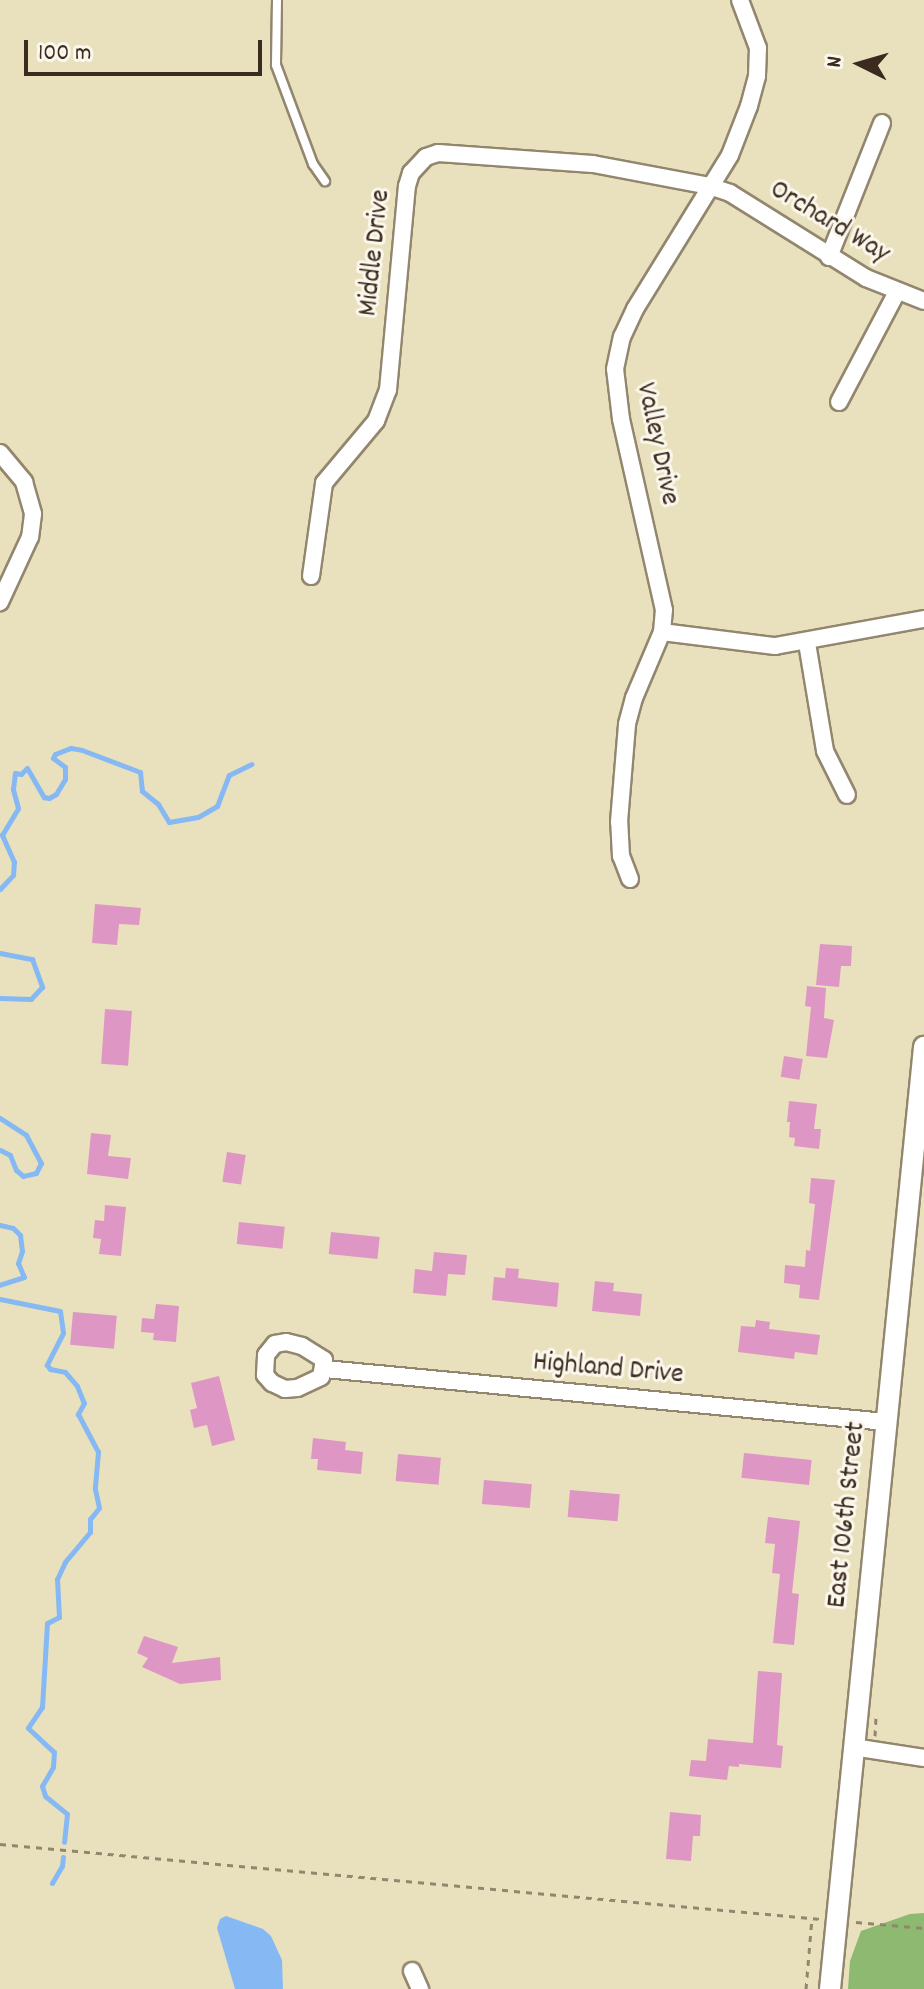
<!DOCTYPE html>
<html>
<head>
<meta charset="utf-8">
<style>
  body { margin:0 }
  #map { position:relative; width:924px; height:1989px; overflow:hidden; background:#e9e1bd; font-family:Dekko,sans-serif }
  div>[style] { position:absolute }
  [style*='--x'] { left:calc(var(--x)*1px); top:calc(var(--y)*1px); width:calc(var(--w)*1px); rotate:calc(var(--a)*1deg) }
  .forest>* { inset:0; background:#8db971 }
  .water>* { inset:0; background:#86b9f3 }
  .stream>* { height:5px; margin:-2.5px; padding:0 2.5px; transform-origin:2.5px; border-radius:2.5px; background:#86b9f3 }
  .building>* { inset:0; background:#de96c4; transform-origin:0 0 }
  .path>* { height:3px; margin-top:-1.5px; transform-origin:0; background:repeating-linear-gradient(90deg,#92866e 0 6px,transparent 0 12px) }
  .roads { filter:drop-shadow(2px 0 #92866e) drop-shadow(-2px 0 #92866e) drop-shadow(0 2px #92866e) drop-shadow(0 -2px #92866e) }
  .service>* { height:8px; margin:-4px; padding:0 4px; transform-origin:4px; border-radius:4px; background:#fff }
  .minor>* { height:16px; margin:-8px; padding:0 8px; transform-origin:8px; border-radius:8px; background:#fff }
  .tertiary>* { height:20px; margin:-10px; padding:0 10px; transform-origin:10px; border-radius:10px; background:#fff }
  span { translate:-50% -50%; white-space:nowrap; text-align:center; line-height:1.15; -webkit-text-stroke:6px #fbf7ec; paint-order:stroke }
  .street-label { font-size:28px; color:#3b2a1e }
  .north { position:absolute; left:820px; top:24px; width:80px; height:80px; -webkit-text-stroke:6px #fbf7ec; paint-order:stroke; rotate:275deg; font-size:22px; font-weight:700; line-height:32px; text-align:center; color:#3b2a1e }
  .north::after { content:''; display:block; margin:auto; width:28px; height:36px; background:#3b2a1e; clip-path:polygon(50% 0,100% 100%,50% 72%,0 100%) }
  .scale { position:absolute; left:24px; top:40px; width:238px; height:36px; box-sizing:border-box; border:4px solid #3b2a1e; border-top:0; padding-left:10px; font-size:24px; line-height:28px; white-space:nowrap; color:#3b2a1e; -webkit-text-stroke:6px #fbf7ec; paint-order:stroke }
</style>
</head>
<body>
<div id="map">
  <div class="forest">
    <i style="clip-path:polygon(924px 1913px,924px 1989px,848px 1989px,850px 1961px,861px 1931px,910px 1914px)"></i>
  </div>
  <div class="water">
    <i style="clip-path:polygon(226px 1916px,263px 1929px,271px 1936px,282px 1960px,283px 1989px,235px 1989px,217px 1928px,220px 1919px)"></i>
  </div>
  <div class="stream">
    <i style="--x:0;--y:889;--w:19;--a:-47"></i>
    <i style="--x:13;--y:875;--w:13;--a:-86"></i>
    <i style="--x:14;--y:862;--w:30;--a:-114"></i>
    <i style="--x:2;--y:835;--w:31;--a:-59"></i>
    <i style="--x:18;--y:808;--w:20;--a:-105"></i>
    <i style="--x:13;--y:789;--w:16;--a:-83"></i>
    <i style="--x:15;--y:773;--w:6;--a:9"></i>
    <i style="--x:21;--y:774;--w:8;--a:-45"></i>
    <i style="--x:27;--y:768;--w:34;--a:60"></i>
    <i style="--x:44;--y:797;--w:5;--a:11"></i>
    <i style="--x:49;--y:798;--w:8;--a:-30"></i>
    <i style="--x:56;--y:794;--w:17;--a:-59"></i>
    <i style="--x:65;--y:779;--w:12;--a:-90"></i>
    <i style="--x:65;--y:767;--w:15;--a:-143"></i>
    <i style="--x:53;--y:758;--w:4;--a:-63"></i>
    <i style="--x:55;--y:754;--w:17;--a:-21"></i>
    <i style="--x:71;--y:748;--w:11;--a:10"></i>
    <i style="--x:82;--y:750;--w:62;--a:20.8"></i>
    <i style="--x:140;--y:772;--w:19;--a:84"></i>
    <i style="--x:142;--y:791;--w:21;--a:39"></i>
    <i style="--x:158;--y:804;--w:21;--a:59"></i>
    <i style="--x:169;--y:822;--w:29;--a:-10"></i>
    <i style="--x:198;--y:817;--w:22;--a:-30"></i>
    <i style="--x:217;--y:806;--w:33;--a:-69"></i>
    <i style="--x:229;--y:775;--w:25;--a:-26"></i>
    <i style="--x:0;--y:953;--w:33;--a:11"></i>
    <i style="--x:32;--y:959;--w:30;--a:70"></i>
    <i style="--x:42;--y:987;--w:16;--a:133"></i>
    <i style="--x:31;--y:999;--w:31;--a:-178"></i>
    <i style="--x:0;--y:1118;--w:31;--a:33"></i>
    <i style="--x:26;--y:1135;--w:32;--a:62"></i>
    <i style="--x:41;--y:1163;--w:11;--a:117"></i>
    <i style="--x:36;--y:1173;--w:13;--a:167"></i>
    <i style="--x:23;--y:1176;--w:9;--a:-139"></i>
    <i style="--x:16;--y:1170;--w:16;--a:-112"></i>
    <i style="--x:10;--y:1155;--w:11;--a:-153"></i>
    <i style="--x:0;--y:1225;--w:13;--a:13"></i>
    <i style="--x:13;--y:1228;--w:10;--a:45"></i>
    <i style="--x:20;--y:1235;--w:16;--a:83"></i>
    <i style="--x:22;--y:1251;--w:13;--a:108"></i>
    <i style="--x:18;--y:1263;--w:15;--a:67"></i>
    <i style="--x:24;--y:1277;--w:25;--a:162"></i>
    <i style="--x:0;--y:1299;--w:61;--a:11.3"></i>
    <i style="--x:60;--y:1311;--w:22;--a:82"></i>
    <i style="--x:63;--y:1333;--w:36;--a:117"></i>
    <i style="--x:47;--y:1365;--w:5;--a:53"></i>
    <i style="--x:50;--y:1369;--w:15;--a:11"></i>
    <i style="--x:65;--y:1372;--w:18;--a:49"></i>
    <i style="--x:77;--y:1386;--w:18;--a:68"></i>
    <i style="--x:84;--y:1403;--w:13;--a:119"></i>
    <i style="--x:78;--y:1414;--w:43;--a:62.2"></i>
    <i style="--x:98;--y:1452;--w:37;--a:95"></i>
    <i style="--x:95;--y:1489;--w:19;--a:78"></i>
    <i style="--x:99;--y:1508;--w:14;--a:129"></i>
    <i style="--x:90;--y:1519;--w:13;--a:90"></i>
    <i style="--x:90;--y:1532;--w:39;--a:130"></i>
    <i style="--x:65;--y:1562;--w:19;--a:115"></i>
    <i style="--x:57;--y:1579;--w:38;--a:87"></i>
    <i style="--x:59;--y:1617;--w:13;--a:153"></i>
    <i style="--x:47;--y:1623;--w:84;--a:93.4"></i>
    <i style="--x:42;--y:1707;--w:25;--a:124"></i>
    <i style="--x:28;--y:1728;--w:35;--a:43"></i>
    <i style="--x:54;--y:1752;--w:15;--a:94"></i>
    <i style="--x:53;--y:1767;--w:22;--a:120"></i>
    <i style="--x:42;--y:1786;--w:10;--a:73"></i>
    <i style="--x:45;--y:1796;--w:28;--a:39"></i>
    <i style="--x:67;--y:1814;--w:28;--a:96"></i>
    <i style="--x:52;--y:1883;--w:20;--a:-60"></i>
    <i style="--x:62;--y:1866;--w:9;--a:-84"></i>
  </div>
  <div class="building">
    <i style="clip-path:polygon(95px 904px,141px 908px,139px 925px,119px 924px,117px 945px,92px 943px)"></i>
    <i style="clip-path:polygon(820px 944px,852px 946px,851px 966px,841px 966px,839px 987px,816px 985px)"></i>
    <i style="clip-path:polygon(807px 986px,826px 988px,824px 1018px,834px 1020px,827px 1058px,806px 1056px,811px 1007px,805px 1006px)"></i>
    <i style="left:105px;top:1009px;width:27px;height:55px;rotate:4deg"></i>
    <i style="left:784px;top:1056px;width:19px;height:21px;rotate:9deg"></i>
    <i style="clip-path:polygon(789px 1101px,817px 1104px,814px 1129px,821px 1129px,819px 1149px,794px 1146px,795px 1138px,789px 1137px,790px 1122px,787px 1122px)"></i>
    <i style="clip-path:polygon(91px 1133px,111px 1135px,108px 1156px,131px 1158px,128px 1179px,87px 1174px)"></i>
    <i style="left:227px;top:1152px;width:19px;height:30px;rotate:9deg"></i>
    <i style="clip-path:polygon(811px 1178px,835px 1180px,819px 1300px,799px 1298px,800px 1285px,784px 1283px,785px 1265px,805px 1267px,806px 1250px,810px 1251px,815px 1204px,809px 1203px)"></i>
    <i style="clip-path:polygon(105px 1205px,126px 1207px,121px 1256px,99px 1254px,101px 1239px,93px 1238px,95px 1220px,104px 1221px)"></i>
    <i style="left:239px;top:1222px;width:46px;height:22px;rotate:6deg"></i>
    <i style="left:331px;top:1232px;width:49px;height:22px;rotate:6deg"></i>
    <i style="clip-path:polygon(434px 1252px,467px 1255px,465px 1275px,448px 1274px,446px 1296px,413px 1293px,415px 1269px,432px 1271px)"></i>
    <i style="clip-path:polygon(506px 1268px,519px 1269px,518px 1278px,559px 1283px,557px 1307px,492px 1300px,494px 1277px,505px 1278px)"></i>
    <i style="clip-path:polygon(595px 1281px,614px 1283px,613px 1291px,642px 1294px,640px 1316px,592px 1311px)"></i>
    <i style="clip-path:polygon(156px 1304px,179px 1306px,176px 1342px,153px 1340px,154px 1333px,141px 1332px,142px 1318px,154px 1319px)"></i>
    <i style="left:73px;top:1312px;width:44px;height:33px;rotate:5deg"></i>
    <i style="clip-path:polygon(756px 1320px,770px 1322px,769px 1329px,820px 1335px,817px 1355px,795px 1352px,794px 1359px,738px 1352px,741px 1326px,755px 1327px)"></i>
    <i style="clip-path:polygon(219px 1376px,235px 1440px,212px 1446px,207px 1425px,194px 1428px,190px 1410px,197px 1408px,191px 1383px)"></i>
    <i style="clip-path:polygon(313px 1438px,346px 1442px,345px 1450px,363px 1452px,361px 1474px,317px 1470px,318px 1459px,311px 1459px)"></i>
    <i style="left:744px;top:1453px;width:68px;height:25px;rotate:6deg"></i>
    <i style="left:398px;top:1454px;width:43px;height:27px;rotate:5deg"></i>
    <i style="left:484px;top:1480px;width:48px;height:24px;rotate:5deg"></i>
    <i style="left:570px;top:1490px;width:50px;height:27px;rotate:5deg"></i>
    <i style="clip-path:polygon(768px 1517px,800px 1521px,792px 1593px,799px 1594px,794px 1645px,773px 1643px,780px 1574px,772px 1573px,775px 1544px,765px 1543px)"></i>
    <i style="clip-path:polygon(144px 1636px,178px 1647px,172px 1663px,220px 1657px,221px 1680px,180px 1684px,142px 1667px,148px 1658px,137px 1653px)"></i>
    <i style="clip-path:polygon(758px 1671px,782px 1673px,777px 1745px,783px 1746px,781px 1768px,739px 1764px,739px 1767px,729px 1766px,727px 1780px,689px 1776px,691px 1760px,706px 1761px,708px 1739px,753px 1743px)"></i>
    <i style="clip-path:polygon(670px 1812px,701px 1815px,700px 1836px,693px 1836px,691px 1861px,666px 1859px)"></i>
  </div>
  <div class="path">
    <i style="--x:875;--y:1736;--w:20;--a:-87"></i>
    <i style="--x:0;--y:1844;--w:824;--a:5.22"></i>
    <i style="--x:856;--y:1922;--w:68;--a:5"></i>
    <i style="--x:806;--y:1989;--w:71;--a:-85.2"></i>
  </div>
  <div class="roads">
    <div class="service">
      <i style="--x:277;--y:0;--w:65;--a:90.9"></i>
      <i style="--x:276;--y:65;--w:106;--a:69.5"></i>
      <i style="--x:313;--y:164;--w:21;--a:55"></i>
    </div>
    <div class="minor">
      <i style="--x:829;--y:257;--w:144;--a:-68.4"></i>
      <i style="--x:839;--y:402;--w:124;--a:-62.2"></i>
      <i style="--x:0;--y:453;--w:38;--a:50"></i>
      <i style="--x:24;--y:482;--w:33;--a:74"></i>
      <i style="--x:33;--y:514;--w:23;--a:97"></i>
      <i style="--x:30;--y:537;--w:72;--a:114.8"></i>
      <i style="--x:311;--y:576;--w:94;--a:-82"></i>
      <i style="--x:324;--y:483;--w:81;--a:-50"></i>
      <i style="--x:376;--y:421;--w:33;--a:-69"></i>
      <i style="--x:388;--y:390;--w:205;--a:-84.7"></i>
      <i style="--x:407;--y:186;--w:14;--a:-73"></i>
      <i style="--x:411;--y:173;--w:22;--a:-47"></i>
      <i style="--x:426;--y:157;--w:13;--a:-18"></i>
      <i style="--x:438;--y:153;--w:155;--a:4.1"></i>
      <i style="--x:593;--y:164;--w:118;--a:10.7"></i>
      <i style="--x:709;--y:186;--w:22;--a:18"></i>
      <i style="--x:730;--y:193;--w:160;--a:32"></i>
      <i style="--x:866;--y:278;--w:62;--a:21.6"></i>
      <i style="--x:662;--y:632;--w:114;--a:7.1"></i>
      <i style="--x:775;--y:646;--w:151;--a:-10.3"></i>
      <i style="--x:807;--y:643;--w:109;--a:80.5"></i>
      <i style="--x:825;--y:751;--w:49;--a:63.4"></i>
      <i style="--x:630;--y:879;--w:25;--a:-111"></i>
      <i style="--x:621;--y:856;--w:34;--a:-93"></i>
      <i style="--x:619;--y:822;--w:98;--a:-85.3"></i>
      <i style="--x:627;--y:724;--w:27;--a:-75"></i>
      <i style="--x:634;--y:698;--w:72;--a:-67"></i>
      <i style="--x:662;--y:632;--w:22;--a:-85"></i>
      <i style="--x:664;--y:610;--w:196;--a:-102.7"></i>
      <i style="--x:621;--y:419;--w:50;--a:-96.8"></i>
      <i style="--x:615;--y:369;--w:33;--a:-78"></i>
      <i style="--x:622;--y:337;--w:31;--a:-65"></i>
      <i style="--x:635;--y:309;--w:181;--a:-58.3"></i>
      <i style="--x:730;--y:155;--w:53;--a:-68.8"></i>
      <i style="--x:749;--y:106;--w:31;--a:-75"></i>
      <i style="--x:757;--y:76;--w:28;--a:-88"></i>
      <i style="--x:758;--y:48;--w:51;--a:-110.6"></i>
      <i style="--x:286;--y:1342;--w:16;--a:14"></i>
      <i style="--x:302;--y:1346;--w:26;--a:32"></i>
      <i style="--x:324;--y:1360;--w:17;--a:100"></i>
      <i style="--x:321;--y:1377;--w:26;--a:155"></i>
      <i style="--x:297;--y:1388;--w:12;--a:175"></i>
      <i style="--x:285;--y:1389;--w:14;--a:-155"></i>
      <i style="--x:272;--y:1383;--w:11;--a:-131"></i>
      <i style="--x:265;--y:1375;--w:20;--a:-87"></i>
      <i style="--x:266;--y:1355;--w:14;--a:-51"></i>
      <i style="--x:275;--y:1344;--w:11;--a:-10"></i>
      <i style="--x:325;--y:1369;--w:563;--a:5.4"></i>
      <i style="--x:853;--y:1747;--w:72;--a:8.8"></i>
      <i style="--x:412;--y:1971;--w:20;--a:66"></i>
    </div>
    <div class="tertiary">
      <i style="--x:830;--y:1989;--w:947;--a:-84.3"></i>
    </div>
  </div>
  <div class="street-label">
    <span style="left:829px;top:223px;rotate:31deg">Orchard Way</span>
    <span style="left:376px;top:253px;rotate:-84deg">Middle Drive</span>
    <span style="left:656px;top:444px;rotate:78deg">Valley Drive</span>
    <span style="left:608px;top:1370px;rotate:5deg">Highland Drive</span>
    <span style="left:848px;top:1515px;rotate:-84deg">East 106th Street</span>
  </div>
  <div class="north">N</div>
  <div class="scale">100 m</div>
</div>
</body>
</html>
